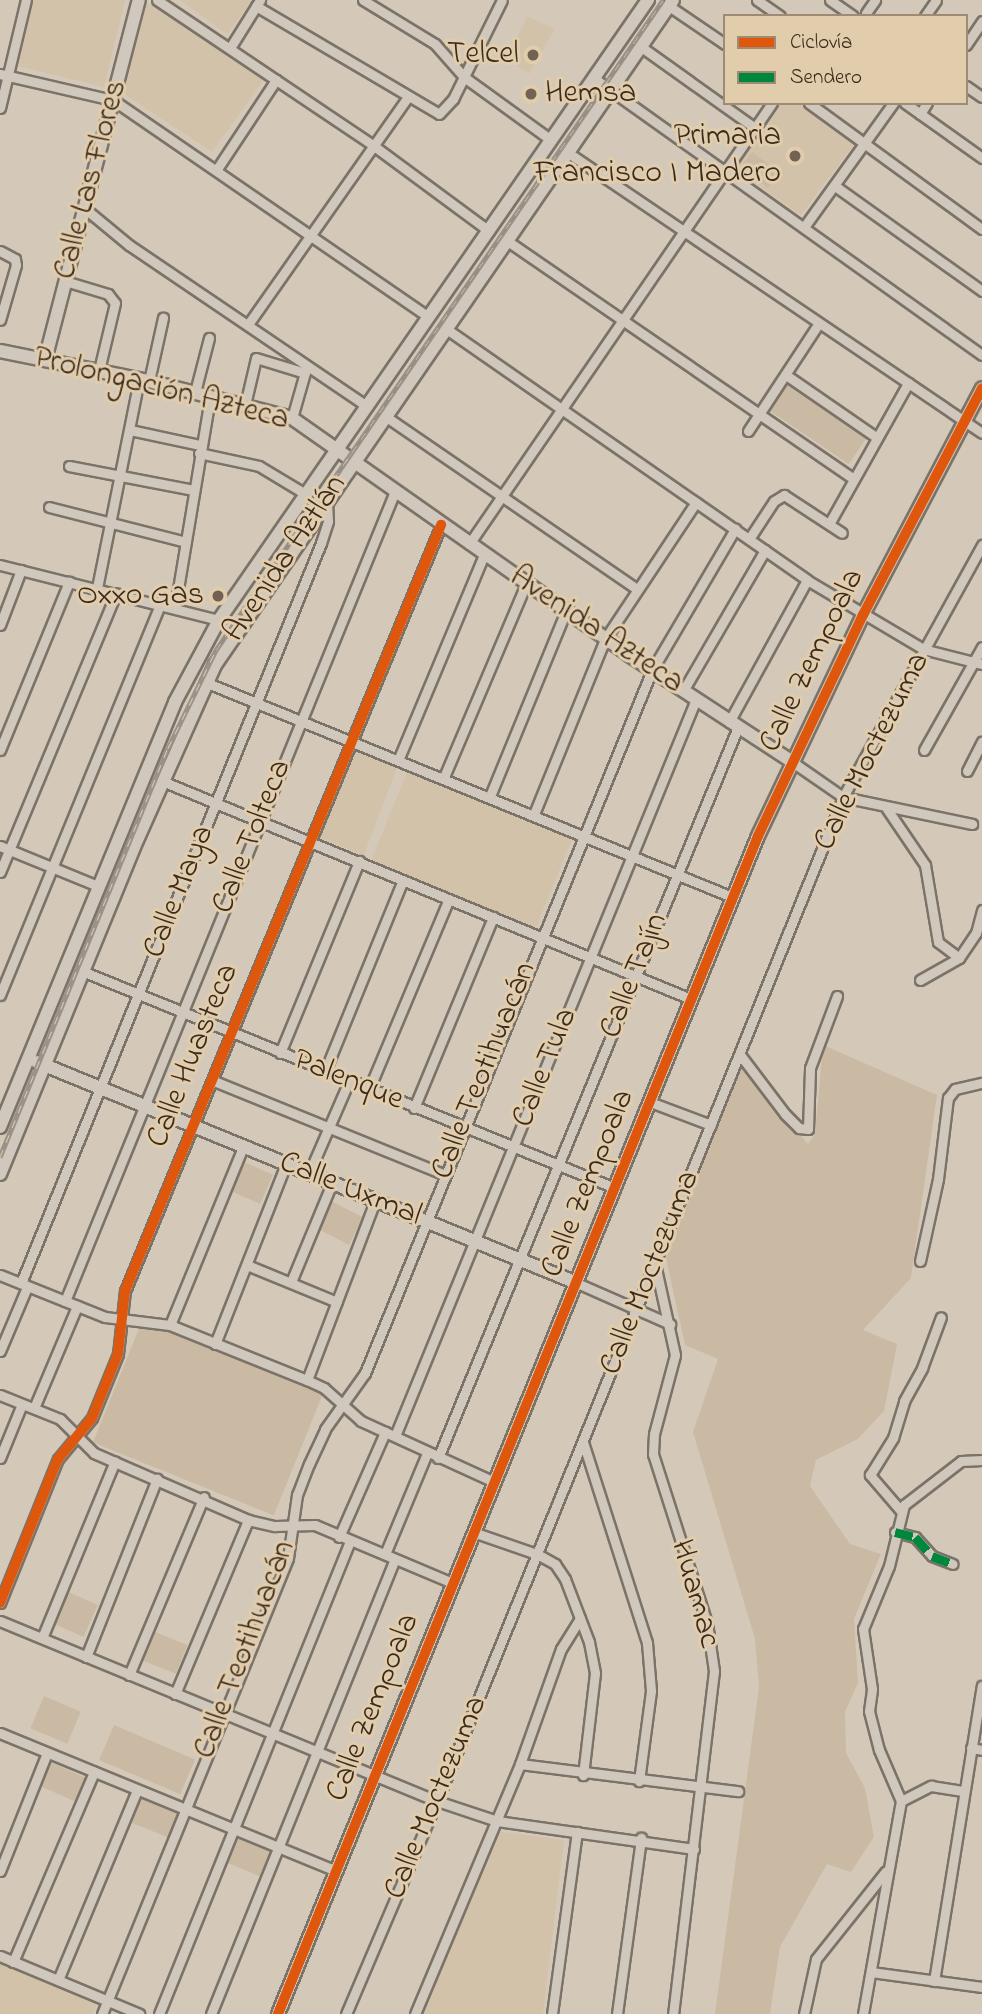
<!DOCTYPE html>
<html>
<head>
<meta charset="utf-8">
<style>
  body { margin:0 }
  #map { position:relative; width:982px; height:2014px; overflow:hidden; background:#d4c9b8; font-family:"Indie Flower",sans-serif }
  div>[style] { position:absolute }
  [style*='--x'] { left:calc(var(--x)*1px); top:calc(var(--y)*1px); width:calc(var(--w)*1px); rotate:calc(var(--a)*1deg) }
  .built>* { inset:0; background:#d3c2aa; transform-origin:0 0 }
  .green>* { inset:0; background:#cbbaa3; transform-origin:0 0 }
  .roads { filter:drop-shadow(2px 0 #7b7368) drop-shadow(-2px 0 #7b7368) drop-shadow(0 2px #7b7368) drop-shadow(0 -2px #7b7368) }
  .street>* { height:9px; margin:-4.5px; padding:0 4.5px; transform-origin:4.5px; border-radius:4.5px; background:#d0c8bc }
  .secondary>* { height:12px; margin:-6px; padding:0 6px; transform-origin:6px; border-radius:6px; background:#d0c8bc }
  .rail>* { height:5px; margin-top:-2.5px; transform-origin:0; background:repeating-linear-gradient(90deg,#e1ccab 0 8px,#9b9389 0 16px); box-sizing:border-box; border-block:2px solid #9b9389 }
  .quiet>* { height:9px; margin-top:-4.5px; transform-origin:0; background:repeating-linear-gradient(90deg,#00873e 0 18px,transparent 0 27px) }
  .cycleway>* { height:10px; margin:-5px; padding:0 5px; transform-origin:5px; border-radius:5px; background:#df570d }
  .dots>* { width:19px; height:19px; translate:-50% -50%; box-sizing:border-box; border:4px solid #e1ccab; border-radius:50% }
  span { translate:-50% -50%; white-space:nowrap; text-align:center; line-height:1.15; -webkit-text-stroke:6px #e1ccab; paint-order:stroke }
  .poi-label { font-size:32px; color:#3b2a1e }
  .right { translate:-100% -50%; text-align:right }
  .left { translate:0 -50%; text-align:left }
  .street-label { font-size:32px; color:#3b2a1e }
  .legend { position:absolute; left:723px; top:14px; width:245px; height:91px; box-sizing:border-box; background:#e1ccab; border:2px solid #9f8b73; margin:0; padding:9px 12px; list-style:none; font-size:21px; color:#3b2a1e }
  .legend li { display:flex; align-items:center; gap:14px; height:35px }
  .legend b { width:35px; border:2px solid #9f8b73 }
</style>
</head>
<body>
<div id="map">
  <div class="built">
    <i style="clip-path:polygon(33px 0,125px 0,104px 87px,17px 66px)"></i>
    <i style="clip-path:polygon(143px 0,265px 78px,212px 152px,121px 92px)"></i>
    <i style="clip-path:polygon(180px 0,253px 0,227px 34px)"></i>
    <i style="clip-path:polygon(527px 16px,555px 29px,529px 74px,508px 59px)"></i>
    <i style="clip-path:polygon(781px 103px,800px 103px,855px 143px,801px 215px,735px 169px)"></i>
    <i style="left:353px;top:746px;width:49px;height:98px;rotate:21deg"></i>
    <i style="left:407px;top:772px;width:178px;height:96px;rotate:22deg"></i>
    <i style="clip-path:polygon(495px 1831px,564px 1840px,543px 2014px,421px 2014px)"></i>
    <i style="clip-path:polygon(0 1962px,97px 2003px,93px 2014px,0 2014px)"></i>
  </div>
  <div class="green">
    <i style="left:752px;top:152px;width:34px;height:19px;rotate:37deg"></i>
    <i style="left:786px;top:382px;width:98px;height:33px;rotate:34deg"></i>
    <i style="clip-path:polygon(823px 1045px,937px 1095px,911px 1278px,863px 1330px,897px 1344px,884px 1411px,858px 1439px,816px 1460px,810px 1486px,850px 1544px,881px 1554px,854px 1619px,858px 1683px,845px 1712px,846px 1753px,865px 1788px,874px 1837px,851px 1872px,827px 1864px,780px 1947px,770px 2014px,715px 2014px,759px 1687px,755px 1639px,693px 1432px,718px 1359px,685px 1345px,666px 1258px,742px 1065px,808px 1144px,815px 1134px)"></i>
    <i style="left:242px;top:1161px;width:34px;height:32px;rotate:24deg"></i>
    <i style="left:331px;top:1201px;width:36px;height:31px;rotate:27deg"></i>
    <i style="left:142px;top:1321px;width:195px;height:131px;rotate:22deg"></i>
    <i style="left:64px;top:1590px;width:37px;height:35px;rotate:24deg"></i>
    <i style="left:155px;top:1632px;width:35px;height:31px;rotate:22deg"></i>
    <i style="left:44px;top:1696px;width:40px;height:35px;rotate:23deg"></i>
    <i style="left:114px;top:1725px;width:88px;height:38px;rotate:23deg"></i>
    <i style="left:50px;top:1762px;width:39px;height:26px;rotate:24deg"></i>
    <i style="left:143px;top:1795px;width:40px;height:30px;rotate:22deg"></i>
    <i style="left:237px;top:1832px;width:40px;height:32px;rotate:23deg"></i>
  </div>
  <div class="roads">
    <div class="street">
      <i style="--x:157;--y:0;--w:262;--a:33.9"></i>
      <i style="--x:374;--y:146;--w:143;--a:36.5"></i>
      <i style="--x:363;--y:0;--w:84;--a:31.4"></i>
      <i style="--x:435;--y:44;--w:44;--a:48.7"></i>
      <i style="--x:464;--y:77;--w:107;--a:35.9"></i>
      <i style="--x:757;--y:0;--w:28;--a:35"></i>
      <i style="--x:830;--y:0;--w:28;--a:35"></i>
      <i style="--x:256;--y:6;--w:212;--a:30.5"></i>
      <i style="--x:439;--y:114;--w:21;--a:-47"></i>
      <i style="--x:453;--y:99;--w:110;--a:-63.7"></i>
      <i style="--x:669;--y:6;--w:68;--a:34.2"></i>
      <i style="--x:866;--y:13;--w:16;--a:-55"></i>
      <i style="--x:925;--y:16;--w:19;--a:-55"></i>
      <i style="--x:966;--y:45;--w:29;--a:-56"></i>
      <i style="--x:640;--y:46;--w:141;--a:35.5"></i>
      <i style="--x:230;--y:48;--w:57;--a:-58"></i>
      <i style="--x:0;--y:74;--w:116;--a:13"></i>
      <i style="--x:113;--y:100;--w:383;--a:34.5"></i>
      <i style="--x:595;--y:79;--w:475;--a:35.5"></i>
      <i style="--x:966;--y:86;--w:19;--a:35"></i>
      <i style="--x:809;--y:103;--w:214;--a:36.1"></i>
      <i style="--x:905;--y:103;--w:95;--a:35.5"></i>
      <i style="--x:0;--y:108;--w:111;--a:-76.5"></i>
      <i style="--x:920;--y:114;--w:13;--a:-58"></i>
      <i style="--x:567;--y:152;--w:501;--a:34.1"></i>
      <i style="--x:217;--y:169;--w:107;--a:-56.5"></i>
      <i style="--x:835;--y:186;--w:181;--a:35.5"></i>
      <i style="--x:83;--y:207;--w:60;--a:39.6"></i>
      <i style="--x:129;--y:245;--w:287;--a:34.1"></i>
      <i style="--x:804;--y:227;--w:153;--a:-54.3"></i>
      <i style="--x:506;--y:240;--w:422;--a:34.5"></i>
      <i style="--x:0;--y:251;--w:17;--a:28"></i>
      <i style="--x:15;--y:259;--w:6;--a:81"></i>
      <i style="--x:16;--y:265;--w:57;--a:106.2"></i>
      <i style="--x:65;--y:281;--w:45;--a:16.8"></i>
      <i style="--x:108;--y:294;--w:11;--a:52"></i>
      <i style="--x:115;--y:303;--w:69;--a:103.4"></i>
      <i style="--x:249;--y:323;--w:275;--a:-54.9"></i>
      <i style="--x:445;--y:328;--w:441;--a:34.8"></i>
      <i style="--x:807;--y:580;--w:135;--a:30.7"></i>
      <i style="--x:923;--y:649;--w:61;--a:14.3"></i>
      <i style="--x:786;--y:375;--w:109;--a:34.6"></i>
      <i style="--x:149;--y:381;--w:65;--a:-77.5"></i>
      <i style="--x:195;--y:392;--w:56;--a:-75.5"></i>
      <i style="--x:245;--y:405;--w:48;--a:-76.8"></i>
      <i style="--x:256;--y:358;--w:51;--a:17"></i>
      <i style="--x:385;--y:416;--w:306;--a:34.5"></i>
      <i style="--x:292;--y:418;--w:51;--a:-74.1"></i>
      <i style="--x:130;--y:430;--w:72;--a:12.1"></i>
      <i style="--x:748;--y:431;--w:129;--a:-56.7"></i>
      <i style="--x:199;--y:453;--w:61;--a:12.2"></i>
      <i style="--x:259;--y:466;--w:56;--a:31.1"></i>
      <i style="--x:69;--y:466;--w:127;--a:10.9"></i>
      <i style="--x:49;--y:507;--w:141;--a:14.3"></i>
      <i style="--x:829;--y:524;--w:162;--a:-60.7"></i>
      <i style="--x:749;--y:539;--w:45;--a:-56.7"></i>
      <i style="--x:774;--y:501;--w:12;--a:-31"></i>
      <i style="--x:784;--y:495;--w:69;--a:33.2"></i>
      <i style="--x:469;--y:544;--w:535;--a:-55.51"></i>
      <i style="--x:0;--y:565;--w:226;--a:14.1"></i>
      <i style="--x:97;--y:588;--w:213;--a:-78.6"></i>
      <i style="--x:175;--y:607;--w:213;--a:-80.5"></i>
      <i style="--x:0;--y:625;--w:59;--a:-69.1"></i>
      <i style="--x:205;--y:682;--w:569;--a:22.19"></i>
      <i style="--x:683;--y:691;--w:163;--a:-59.8"></i>
      <i style="--x:729;--y:722;--w:162;--a:-61.2"></i>
      <i style="--x:0;--y:750;--w:182;--a:-67.7"></i>
      <i style="--x:924;--y:750;--w:118;--a:-60.6"></i>
      <i style="--x:399;--y:758;--w:220;--a:-67.3"></i>
      <i style="--x:791;--y:761;--w:63;--a:34.7"></i>
      <i style="--x:843;--y:797;--w:132;--a:11.8"></i>
      <i style="--x:967;--y:771;--w:33;--a:-63"></i>
      <i style="--x:444;--y:777;--w:210;--a:-67"></i>
      <i style="--x:162;--y:781;--w:572;--a:22.4"></i>
      <i style="--x:490;--y:796;--w:200;--a:-67.7"></i>
      <i style="--x:887;--y:809;--w:68;--a:55.8"></i>
      <i style="--x:925;--y:865;--w:78;--a:80.4"></i>
      <i style="--x:938;--y:942;--w:26;--a:37"></i>
      <i style="--x:534;--y:814;--w:189;--a:-67.9"></i>
      <i style="--x:605;--y:639;--w:164;--a:-56.4"></i>
      <i style="--x:0;--y:846;--w:106;--a:22.2"></i>
      <i style="--x:0;--y:872;--w:302;--a:-67.4"></i>
      <i style="--x:82;--y:971;--w:575;--a:22.15"></i>
      <i style="--x:920;--y:980;--w:45;--a:-29.4"></i>
      <i style="--x:959;--y:958;--w:30;--a:-56"></i>
      <i style="--x:976;--y:933;--w:24;--a:-75"></i>
      <i style="--x:0;--y:995;--w:424;--a:-67.7"></i>
      <i style="--x:280;--y:1053;--w:208;--a:-67.6"></i>
      <i style="--x:741;--y:1056;--w:73;--a:52.8"></i>
      <i style="--x:785;--y:1114;--w:20;--a:45"></i>
      <i style="--x:799;--y:1128;--w:9;--a:6"></i>
      <i style="--x:808;--y:1129;--w:61;--a:-88.1"></i>
      <i style="--x:810;--y:1068;--w:77;--a:-69.4"></i>
      <i style="--x:325;--y:1071;--w:206;--a:-67.8"></i>
      <i style="--x:214;--y:1081;--w:247;--a:22.1"></i>
      <i style="--x:369;--y:1089;--w:206;--a:-67.2"></i>
      <i style="--x:650;--y:1102;--w:65;--a:20.7"></i>
      <i style="--x:414;--y:1108;--w:207;--a:-67.5"></i>
      <i style="--x:309;--y:1173;--w:100;--a:-66.5"></i>
      <i style="--x:920;--y:1261;--w:84;--a:-77.6"></i>
      <i style="--x:938;--y:1179;--w:82;--a:-83"></i>
      <i style="--x:948;--y:1098;--w:11;--a:-52"></i>
      <i style="--x:955;--y:1089;--w:28;--a:-13"></i>
      <i style="--x:655;--y:1264;--w:93;--a:77.6"></i>
      <i style="--x:675;--y:1355;--w:82;--a:104.9"></i>
      <i style="--x:654;--y:1434;--w:20;--a:93"></i>
      <i style="--x:653;--y:1454;--w:177;--a:72.3"></i>
      <i style="--x:707;--y:1623;--w:49;--a:81.7"></i>
      <i style="--x:714;--y:1671;--w:345;--a:96.8"></i>
      <i style="--x:247;--y:1265;--w:97;--a:22.3"></i>
      <i style="--x:0;--y:1275;--w:113;--a:21.8"></i>
      <i style="--x:105;--y:1317;--w:65;--a:7"></i>
      <i style="--x:170;--y:1325;--w:148;--a:21.9"></i>
      <i style="--x:307;--y:1380;--w:19;--a:25"></i>
      <i style="--x:324;--y:1388;--w:50;--a:41.7"></i>
      <i style="--x:361;--y:1421;--w:146;--a:24.6"></i>
      <i style="--x:291;--y:1282;--w:107;--a:-67.5"></i>
      <i style="--x:21;--y:1283;--w:798;--a:-67.93"></i>
      <i style="--x:321;--y:543;--w:23;--a:-72"></i>
      <i style="--x:328;--y:521;--w:20;--a:-93"></i>
      <i style="--x:577;--y:1283;--w:102;--a:23.8"></i>
      <i style="--x:65;--y:1301;--w:875;--a:-67.83"></i>
      <i style="--x:170;--y:1325;--w:192;--a:-67.7"></i>
      <i style="--x:215;--y:1344;--w:193;--a:-68.5"></i>
      <i style="--x:0;--y:1351;--w:69;--a:-67.1"></i>
      <i style="--x:307;--y:1380;--w:191;--a:-69.2"></i>
      <i style="--x:0;--y:1395;--w:65;--a:21.8"></i>
      <i style="--x:60;--y:1419;--w:48;--a:45"></i>
      <i style="--x:94;--y:1453;--w:168;--a:23.5"></i>
      <i style="--x:248;--y:1520;--w:28;--a:13"></i>
      <i style="--x:275;--y:1526;--w:40;--a:-1.4"></i>
      <i style="--x:315;--y:1525;--w:149;--a:22.9"></i>
      <i style="--x:34;--y:1408;--w:111;--a:-67.1"></i>
      <i style="--x:395;--y:1436;--w:796;--a:-67.78"></i>
      <i style="--x:583;--y:1442;--w:211;--a:72.3"></i>
      <i style="--x:647;--y:1643;--w:48;--a:85.2"></i>
      <i style="--x:651;--y:1691;--w:91;--a:97.6"></i>
      <i style="--x:0;--y:1458;--w:58;--a:-67.8"></i>
      <i style="--x:438;--y:1458;--w:790;--a:-67.69"></i>
      <i style="--x:901;--y:1511;--w:48;--a:-130.7"></i>
      <i style="--x:870;--y:1475;--w:44;--a:-58.1"></i>
      <i style="--x:893;--y:1438;--w:39;--a:-73"></i>
      <i style="--x:904;--y:1401;--w:38;--a:-61"></i>
      <i style="--x:922;--y:1368;--w:54;--a:-69.6"></i>
      <i style="--x:473;--y:1532;--w:68;--a:19"></i>
      <i style="--x:537;--y:1554;--w:21;--a:29"></i>
      <i style="--x:555;--y:1564;--w:18;--a:56"></i>
      <i style="--x:565;--y:1579;--w:67;--a:69.1"></i>
      <i style="--x:589;--y:1642;--w:32;--a:79"></i>
      <i style="--x:595;--y:1673;--w:103;--a:96.7"></i>
      <i style="--x:895;--y:1532;--w:21;--a:14"></i>
      <i style="--x:915;--y:1537;--w:25;--a:48"></i>
      <i style="--x:932;--y:1556;--w:22;--a:21"></i>
      <i style="--x:339;--y:1537;--w:115;--a:-66.3"></i>
      <i style="--x:385;--y:1554;--w:109;--a:-67.4"></i>
      <i style="--x:0;--y:1603;--w:155;--a:-68.1"></i>
      <i style="--x:58;--y:1459;--w:53;--a:-50.3"></i>
      <i style="--x:92;--y:1418;--w:69;--a:-67.9"></i>
      <i style="--x:118;--y:1354;--w:63;--a:-83.7"></i>
      <i style="--x:125;--y:1291;--w:829;--a:-67.58"></i>
      <i style="--x:0;--y:1621;--w:473;--a:22.4"></i>
      <i style="--x:437;--y:1801;--w:63;--a:18.4"></i>
      <i style="--x:497;--y:1821;--w:199;--a:8.1"></i>
      <i style="--x:42;--y:1638;--w:191;--a:-67.6"></i>
      <i style="--x:86;--y:1657;--w:192;--a:-68.3"></i>
      <i style="--x:129;--y:1675;--w:193;--a:-67.2"></i>
      <i style="--x:175;--y:1694;--w:189;--a:-67.2"></i>
      <i style="--x:0;--y:1733;--w:363;--a:22.3"></i>
      <i style="--x:971;--y:1748;--w:11;--a:10"></i>
      <i style="--x:520;--y:1764;--w:220;--a:7.1"></i>
      <i style="--x:901;--y:1801;--w:34;--a:-27"></i>
      <i style="--x:931;--y:1786;--w:32;--a:9"></i>
      <i style="--x:0;--y:1871;--w:127;--a:-68.3"></i>
      <i style="--x:0;--y:1956;--w:151;--a:22.6"></i>
      <i style="--x:13;--y:1962;--w:207;--a:-66.9"></i>
      <i style="--x:871;--y:1972;--w:112;--a:7.7"></i>
      <i style="--x:58;--y:1980;--w:206;--a:-67.4"></i>
      <i style="--x:934;--y:1981;--w:299;--a:-80.8"></i>
      <i style="--x:102;--y:2014;--w:492;--a:-67.8"></i>
      <i style="--x:288;--y:1558;--w:64;--a:-81.9"></i>
      <i style="--x:297;--y:1495;--w:33;--a:-69"></i>
      <i style="--x:309;--y:1464;--w:38;--a:-65"></i>
      <i style="--x:325;--y:1429;--w:69;--a:-54.5"></i>
      <i style="--x:365;--y:1373;--w:759;--a:-67.79"></i>
      <i style="--x:652;--y:670;--w:164;--a:-59.5"></i>
      <i style="--x:159;--y:2014;--w:510;--a:-68.01"></i>
      <i style="--x:211;--y:2014;--w:489;--a:-68"></i>
      <i style="--x:346;--y:2014;--w:232;--a:-66.9"></i>
      <i style="--x:437;--y:1801;--w:1083;--a:-67.98"></i>
      <i style="--x:843;--y:797;--w:288;--a:-61.1"></i>
      <i style="--x:415;--y:2014;--w:271;--a:-67.2"></i>
      <i style="--x:520;--y:1764;--w:122;--a:-70.4"></i>
      <i style="--x:561;--y:1649;--w:36;--a:-58"></i>
      <i style="--x:552;--y:2014;--w:184;--a:-82.2"></i>
      <i style="--x:617;--y:2014;--w:178;--a:-82.2"></i>
      <i style="--x:804;--y:2014;--w:56;--a:-77.7"></i>
      <i style="--x:816;--y:1959;--w:112;--a:-51.5"></i>
      <i style="--x:863;--y:2014;--w:216;--a:-79.9"></i>
      <i style="--x:901;--y:1801;--w:56;--a:-113.3"></i>
      <i style="--x:879;--y:1750;--w:40;--a:-104.4"></i>
      <i style="--x:869;--y:1711;--w:22;--a:-82"></i>
      <i style="--x:872;--y:1689;--w:61;--a:-98.5"></i>
      <i style="--x:863;--y:1629;--w:68;--a:-67.6"></i>
      <i style="--x:889;--y:1566;--w:63;--a:-76.2"></i>
      <i style="--x:904;--y:1505;--w:72;--a:-37.7"></i>
      <i style="--x:961;--y:1461;--w:21;--a:-3"></i>
    </div>
    <div class="secondary">
      <i style="--x:0;--y:351;--w:152;--a:11.4"></i>
      <i style="--x:149;--y:381;--w:148;--a:14.5"></i>
      <i style="--x:292;--y:418;--w:412;--a:35.1"></i>
      <i style="--x:629;--y:655;--w:194;--a:33.2"></i>
      <i style="--x:45;--y:360;--w:372;--a:-75.4"></i>
      <i style="--x:37;--y:1062;--w:583;--a:22.26"></i>
      <i style="--x:0;--y:1127;--w:460;--a:-67.6"></i>
      <i style="--x:175;--y:702;--w:93;--a:-61.8"></i>
      <i style="--x:219;--y:620;--w:754;--a:-55.32"></i>
      <i style="--x:0;--y:1174;--w:353;--a:-67.7"></i>
      <i style="--x:134;--y:847;--w:199;--a:-66"></i>
      <i style="--x:215;--y:665;--w:807;--a:-55.44"></i>
      <i style="--x:278;--y:2014;--w:1272;--a:-67.83"></i>
      <i style="--x:758;--y:836;--w:245;--a:-64.6"></i>
      <i style="--x:863;--y:615;--w:256;--a:-62.3"></i>
    </div>
  </div>
  <div class="rail">
    <i style="--x:0;--y:1157;--w:442;--a:-67.7"></i>
    <i style="--x:168;--y:748;--w:109;--a:-63.9"></i>
    <i style="--x:216;--y:650;--w:789;--a:-55.48"></i>
  </div>
  <div class="quiet">
    <i style="--x:895;--y:1532;--w:21;--a:14"></i>
    <i style="--x:915;--y:1537;--w:25;--a:48"></i>
    <i style="--x:932;--y:1556;--w:22;--a:21"></i>
  </div>
  <div class="cycleway">
    <i style="--x:0;--y:1603;--w:155;--a:-68.1"></i>
    <i style="--x:58;--y:1459;--w:53;--a:-50.3"></i>
    <i style="--x:92;--y:1418;--w:69;--a:-67.9"></i>
    <i style="--x:118;--y:1354;--w:63;--a:-83.7"></i>
    <i style="--x:125;--y:1291;--w:829;--a:-67.58"></i>
    <i style="--x:278;--y:2014;--w:1272;--a:-67.83"></i>
    <i style="--x:758;--y:836;--w:245;--a:-64.6"></i>
    <i style="--x:863;--y:615;--w:256;--a:-62.3"></i>
  </div>
  <div class="dots">
    <i style="left:533px;top:55px;background:#716254"></i>
    <i style="left:531px;top:94px;background:#716254"></i>
    <i style="left:795px;top:156px;background:#716254"></i>
    <i style="left:218px;top:596px;background:#716254"></i>
  </div>
  <div class="poi-label">
    <span class="right" style="left:519px;top:55px">Telcel</span>
    <span class="left" style="left:545px;top:94px">Hemsa</span>
    <span class="right" style="left:781px;top:156px">Primaria<br>Francisco I Madero</span>
    <span class="right" style="left:204px;top:596px">Oxxo Gas</span>
  </div>
  <div class="street-label">
    <span style="left:92px;top:180px;rotate:-75deg">Calle Las Flores</span>
    <span style="left:161px;top:390px;rotate:14deg">Prolongación Azteca</span>
    <span style="left:286px;top:559px;rotate:-56deg">Avenida Aztlán</span>
    <span style="left:596px;top:631px;rotate:34deg">Avenida Azteca</span>
    <span style="left:813px;top:661px;rotate:-64deg">Calle Zempoala</span>
    <span style="left:873px;top:752px;rotate:-63deg">Calle Moctezuma</span>
    <span style="left:253px;top:837px;rotate:-68deg">Calle Tolteca</span>
    <span style="left:180px;top:892px;rotate:-68deg">Calle Maya</span>
    <span style="left:635px;top:976px;rotate:-68deg">Calle Tajín</span>
    <span style="left:194px;top:1056px;rotate:-68deg">Calle Huasteca</span>
    <span style="left:546px;top:1068px;rotate:-68deg">Calle Tula</span>
    <span style="left:485px;top:1071px;rotate:-68deg">Calle Teotihuacán</span>
    <span style="left:348px;top:1081px;rotate:22deg">Palenque</span>
    <span style="left:589px;top:1184px;rotate:-68deg">Calle Zempoala</span>
    <span style="left:350px;top:1190px;rotate:22deg">Calle Uxmal</span>
    <span style="left:651px;top:1273px;rotate:-68deg">Calle Moctezuma</span>
    <span style="left:694px;top:1594px;rotate:74deg">Huamac</span>
    <span style="left:246px;top:1650px;rotate:-69deg">Calle Teotihuacán</span>
    <span style="left:374px;top:1708px;rotate:-68deg">Calle Zempoala</span>
    <span style="left:437px;top:1798px;rotate:-67deg">Calle Moctezuma</span>
  </div>
  <ul class="legend">
  <li><b style="height:9px;background:#df570d"></b>Ciclovía</li>
  <li><b style="height:9px;background:#00873e"></b>Sendero</li>
  </ul>
</div>
</body>
</html>
